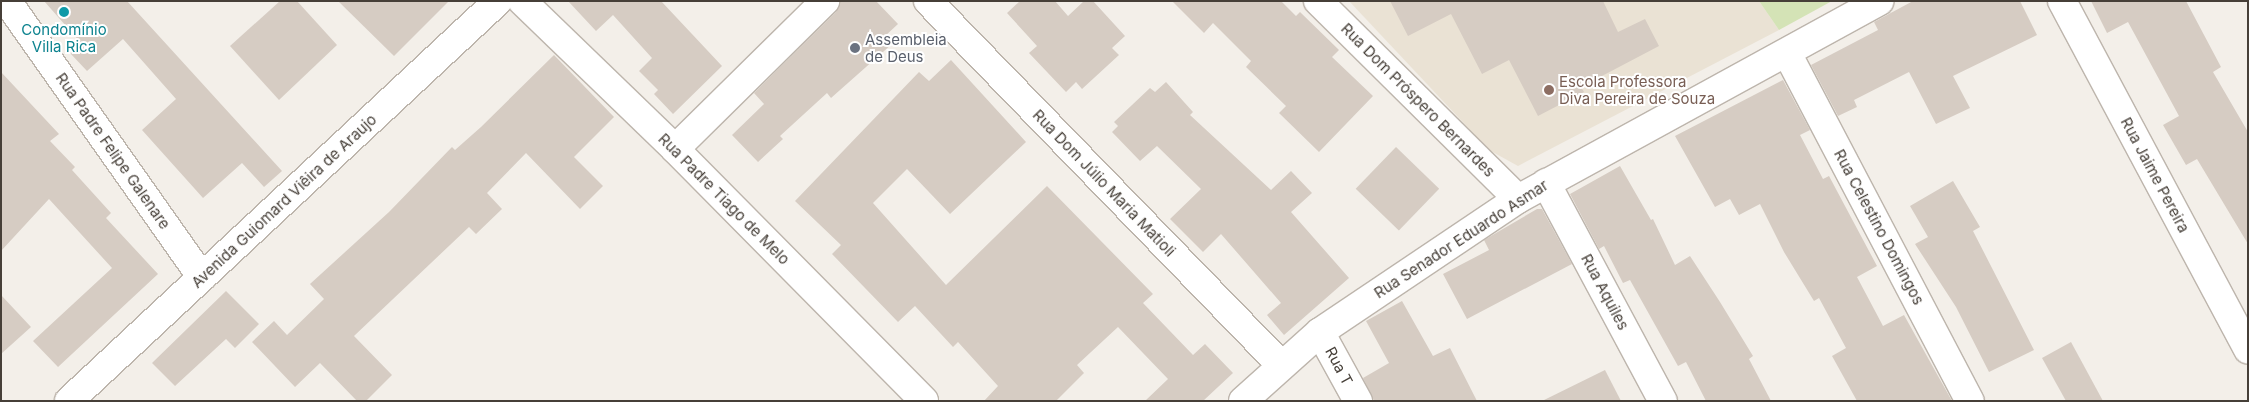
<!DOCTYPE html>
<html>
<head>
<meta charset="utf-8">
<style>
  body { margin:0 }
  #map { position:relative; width:2249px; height:402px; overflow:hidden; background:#f3efe9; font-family:Inter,sans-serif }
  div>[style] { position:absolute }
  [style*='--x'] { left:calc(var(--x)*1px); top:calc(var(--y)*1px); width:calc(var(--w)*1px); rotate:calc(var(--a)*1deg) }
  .education>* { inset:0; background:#eae2d4 }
  .green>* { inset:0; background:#d4e3b6 }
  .building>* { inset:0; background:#d6ccc3; transform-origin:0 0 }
  .roads { filter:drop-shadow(1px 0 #bdb5ac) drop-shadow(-1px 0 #bdb5ac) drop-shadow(0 1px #bdb5ac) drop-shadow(0 -1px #bdb5ac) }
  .minor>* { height:28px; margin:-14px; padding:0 14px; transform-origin:14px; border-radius:14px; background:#fff }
  .dots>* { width:14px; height:14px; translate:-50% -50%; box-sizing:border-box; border:2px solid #fff; border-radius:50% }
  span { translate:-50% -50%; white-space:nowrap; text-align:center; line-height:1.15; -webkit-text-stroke:4px #fff; paint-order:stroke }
  .culture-label { font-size:15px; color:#0d838f }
  .worship-label { font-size:15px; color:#5b616d }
  .left { translate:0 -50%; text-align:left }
  .education-label { font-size:15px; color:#785e54 }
  .street-label { font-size:15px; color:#463f38 }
  .frame { position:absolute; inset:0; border:2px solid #463f38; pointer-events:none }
</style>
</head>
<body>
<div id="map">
  <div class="education">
    <i style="clip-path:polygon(1349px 1px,1759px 1px,1779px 30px,1518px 166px,1489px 150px)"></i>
  </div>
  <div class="green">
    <i style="clip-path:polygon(1759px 1px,1832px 1px,1779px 30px)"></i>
  </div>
  <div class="building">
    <i style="clip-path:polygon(44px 1px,127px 1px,282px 171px,264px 187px,242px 163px,203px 198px,142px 130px,176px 99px,123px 39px,87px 71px,70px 53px,81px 43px)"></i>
    <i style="clip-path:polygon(280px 1px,297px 1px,337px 45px,279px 100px,230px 46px)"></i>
    <i style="clip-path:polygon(338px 1px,449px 1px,394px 56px)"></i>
    <i style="clip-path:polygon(568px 1px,661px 1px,722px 66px,673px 114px,654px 94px,658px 90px,639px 71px,652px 58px,613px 15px,596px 31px)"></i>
    <i style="clip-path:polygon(840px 1px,876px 1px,898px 24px,884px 37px,892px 44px,831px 98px,827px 93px,780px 136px,783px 139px,758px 162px,732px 135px,764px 104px,754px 93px,836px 12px)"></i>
    <i style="clip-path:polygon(1020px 1px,1055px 1px,1068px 16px,1084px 1px,1093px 1px,1125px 36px,1112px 48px,1119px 55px,1082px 89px,1076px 82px,1066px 92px,1029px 53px,1037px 46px,1007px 13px)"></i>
    <i style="clip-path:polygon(1172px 1px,1281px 1px,1296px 16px,1300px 12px,1339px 50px,1332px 57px,1373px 96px,1319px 152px,1279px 113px,1286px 106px,1246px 67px,1251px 61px,1213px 23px,1204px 33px)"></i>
    <i style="clip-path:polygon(1390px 1px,1603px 1px,1618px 32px,1645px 19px,1659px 46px,1581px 87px,1584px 92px,1538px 116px,1509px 60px,1482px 74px,1451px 14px,1408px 36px)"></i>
    <i style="clip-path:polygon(1913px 1px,2020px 1px,2037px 35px,1953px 76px,1970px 108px,1936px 124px,1909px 72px,1854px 100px,1857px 107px,1838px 116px,1811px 65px,1878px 30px,1874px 22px)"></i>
    <i style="clip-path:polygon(2091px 1px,2186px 1px,2221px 67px,2213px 72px,2248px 132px,2248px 244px,2197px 159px,2186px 165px,2163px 125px,2179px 116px,2128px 22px,2107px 33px)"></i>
    <i style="clip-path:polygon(554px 55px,614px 117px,574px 157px,603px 186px,580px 209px,526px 153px,487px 193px,502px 209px,476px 234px,469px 227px,354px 336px,392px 375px,366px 401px,357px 401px,320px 363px,295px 387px,252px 342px,274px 321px,287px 335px,324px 299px,310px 284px,389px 212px,452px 147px,455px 150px,481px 127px)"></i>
    <i style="clip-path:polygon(951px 60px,1026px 142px,950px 214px,907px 169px,873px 203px,946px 285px,1047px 186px,1153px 294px,1143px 303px,1193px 355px,1205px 344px,1233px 373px,1203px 401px,1145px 401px,1168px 379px,1118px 327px,1077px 365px,1084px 373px,1056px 401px,984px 401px,998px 386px,958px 342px,953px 347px,915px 306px,898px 322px,832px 254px,841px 245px,795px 201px,919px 72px,929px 81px)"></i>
    <i style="clip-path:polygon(1px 72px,59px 134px,50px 141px,75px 167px,72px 170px,111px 213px,106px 218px,158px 274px,58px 367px,33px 341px,112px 268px,49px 199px,1px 251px)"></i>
    <i style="clip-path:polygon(1783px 80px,1810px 130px,1800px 135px,1823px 179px,1829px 176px,1877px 266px,1857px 277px,1883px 326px,1904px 315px,1952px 401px,1857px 401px,1832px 356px,1846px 348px,1819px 298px,1814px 301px,1784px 252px,1760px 204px,1739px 215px,1730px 199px,1715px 207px,1675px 136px)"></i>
    <i style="clip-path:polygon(1166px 82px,1193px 112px,1190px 115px,1271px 190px,1291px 171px,1312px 193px,1291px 212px,1349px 278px,1284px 335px,1267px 315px,1281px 303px,1221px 234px,1203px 252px,1170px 219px,1201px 189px,1157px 146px,1140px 161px,1112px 132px,1118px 126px,1114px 122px,1150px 88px,1155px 92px)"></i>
    <i style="left:1396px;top:147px;width:60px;height:58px;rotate:44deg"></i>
    <i style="clip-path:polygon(1620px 166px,1651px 220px,1653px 219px,1675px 265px,1690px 256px,1720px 302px,1753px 356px,1749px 359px,1771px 401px,1706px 401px,1686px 362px,1678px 366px,1630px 280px,1623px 283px,1604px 246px,1599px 249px,1570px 194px)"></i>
    <i style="clip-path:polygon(1953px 181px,1980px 227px,1973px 231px,2034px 350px,1989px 372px,1956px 307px,1915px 244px,1928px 237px,1910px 206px)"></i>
    <i style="clip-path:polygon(1537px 209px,1542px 209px,1572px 264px,1467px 319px,1443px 274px,1489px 250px,1484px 240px)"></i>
    <i style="clip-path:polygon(226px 291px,259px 324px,235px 348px,226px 339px,175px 386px,152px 363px)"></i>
    <i style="clip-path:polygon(1px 295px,31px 327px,1px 354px)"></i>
    <i style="clip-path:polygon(1402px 301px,1433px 356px,1450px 348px,1477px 401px,1374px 401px,1363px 378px,1389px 363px,1366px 321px)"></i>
    <i style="clip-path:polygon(2071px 342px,2103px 401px,2066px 401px,2042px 358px)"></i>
    <i style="clip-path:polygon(1605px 370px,1621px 401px,1542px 401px)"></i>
  </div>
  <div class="roads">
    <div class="minor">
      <i style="--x:7;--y:1;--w:338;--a:54.8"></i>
      <i style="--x:522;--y:1;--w:213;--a:44"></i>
      <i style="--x:675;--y:149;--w:354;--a:45.3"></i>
      <i style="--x:928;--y:1;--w:506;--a:45.88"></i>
      <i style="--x:1318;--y:1;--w:281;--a:44.7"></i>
      <i style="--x:2062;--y:1;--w:395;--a:61.9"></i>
      <i style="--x:1787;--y:53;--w:393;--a:62.3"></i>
      <i style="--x:675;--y:149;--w:211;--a:-44.6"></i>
      <i style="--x:1546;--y:183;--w:247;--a:61.8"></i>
      <i style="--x:1320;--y:332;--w:79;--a:61.2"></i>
      <i style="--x:69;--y:401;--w:587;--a:-43"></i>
      <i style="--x:1243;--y:401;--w:103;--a:-41.9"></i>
      <i style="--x:1320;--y:332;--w:239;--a:-33.9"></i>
      <i style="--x:1518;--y:199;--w:412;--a:-28.7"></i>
    </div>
  </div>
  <div class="dots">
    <i style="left:64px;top:12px;background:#0f9aa8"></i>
    <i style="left:855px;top:48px;background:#6b7280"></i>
    <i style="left:1549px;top:90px;background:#8d6e63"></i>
  </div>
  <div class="culture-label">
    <span style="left:64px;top:38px">Condomínio<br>Villa Rica</span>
  </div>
  <div class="worship-label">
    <span class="left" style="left:865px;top:48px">Assembleia<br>de Deus</span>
  </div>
  <div class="education-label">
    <span class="left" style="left:1559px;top:90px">Escola Professora<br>Diva Pereira de Souza</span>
  </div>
  <div class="street-label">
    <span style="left:1418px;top:100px;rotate:45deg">Rua Dom Próspero Bernardes</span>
    <span style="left:113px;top:151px;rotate:55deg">Rua Padre Felipe Galenare</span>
    <span style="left:2155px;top:175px;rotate:62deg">Rua Jaime Pereira</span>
    <span style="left:1104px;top:183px;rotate:46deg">Rua Dom Júlio Maria Matioli</span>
    <span style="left:724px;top:199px;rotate:45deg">Rua Padre Tiago de Melo</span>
    <span style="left:284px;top:201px;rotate:-43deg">Avenida Guiomard Viêira de Araujo</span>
    <span style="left:1879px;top:227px;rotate:62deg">Rua Celestino Domingos</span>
    <span style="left:1461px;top:239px;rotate:-33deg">Rua Senador Eduardo Asmar</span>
    <span style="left:1605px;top:292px;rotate:62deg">Rua Aquiles</span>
    <span style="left:1339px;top:366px;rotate:62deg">Rua T</span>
  </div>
  <div class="frame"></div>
</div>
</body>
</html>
